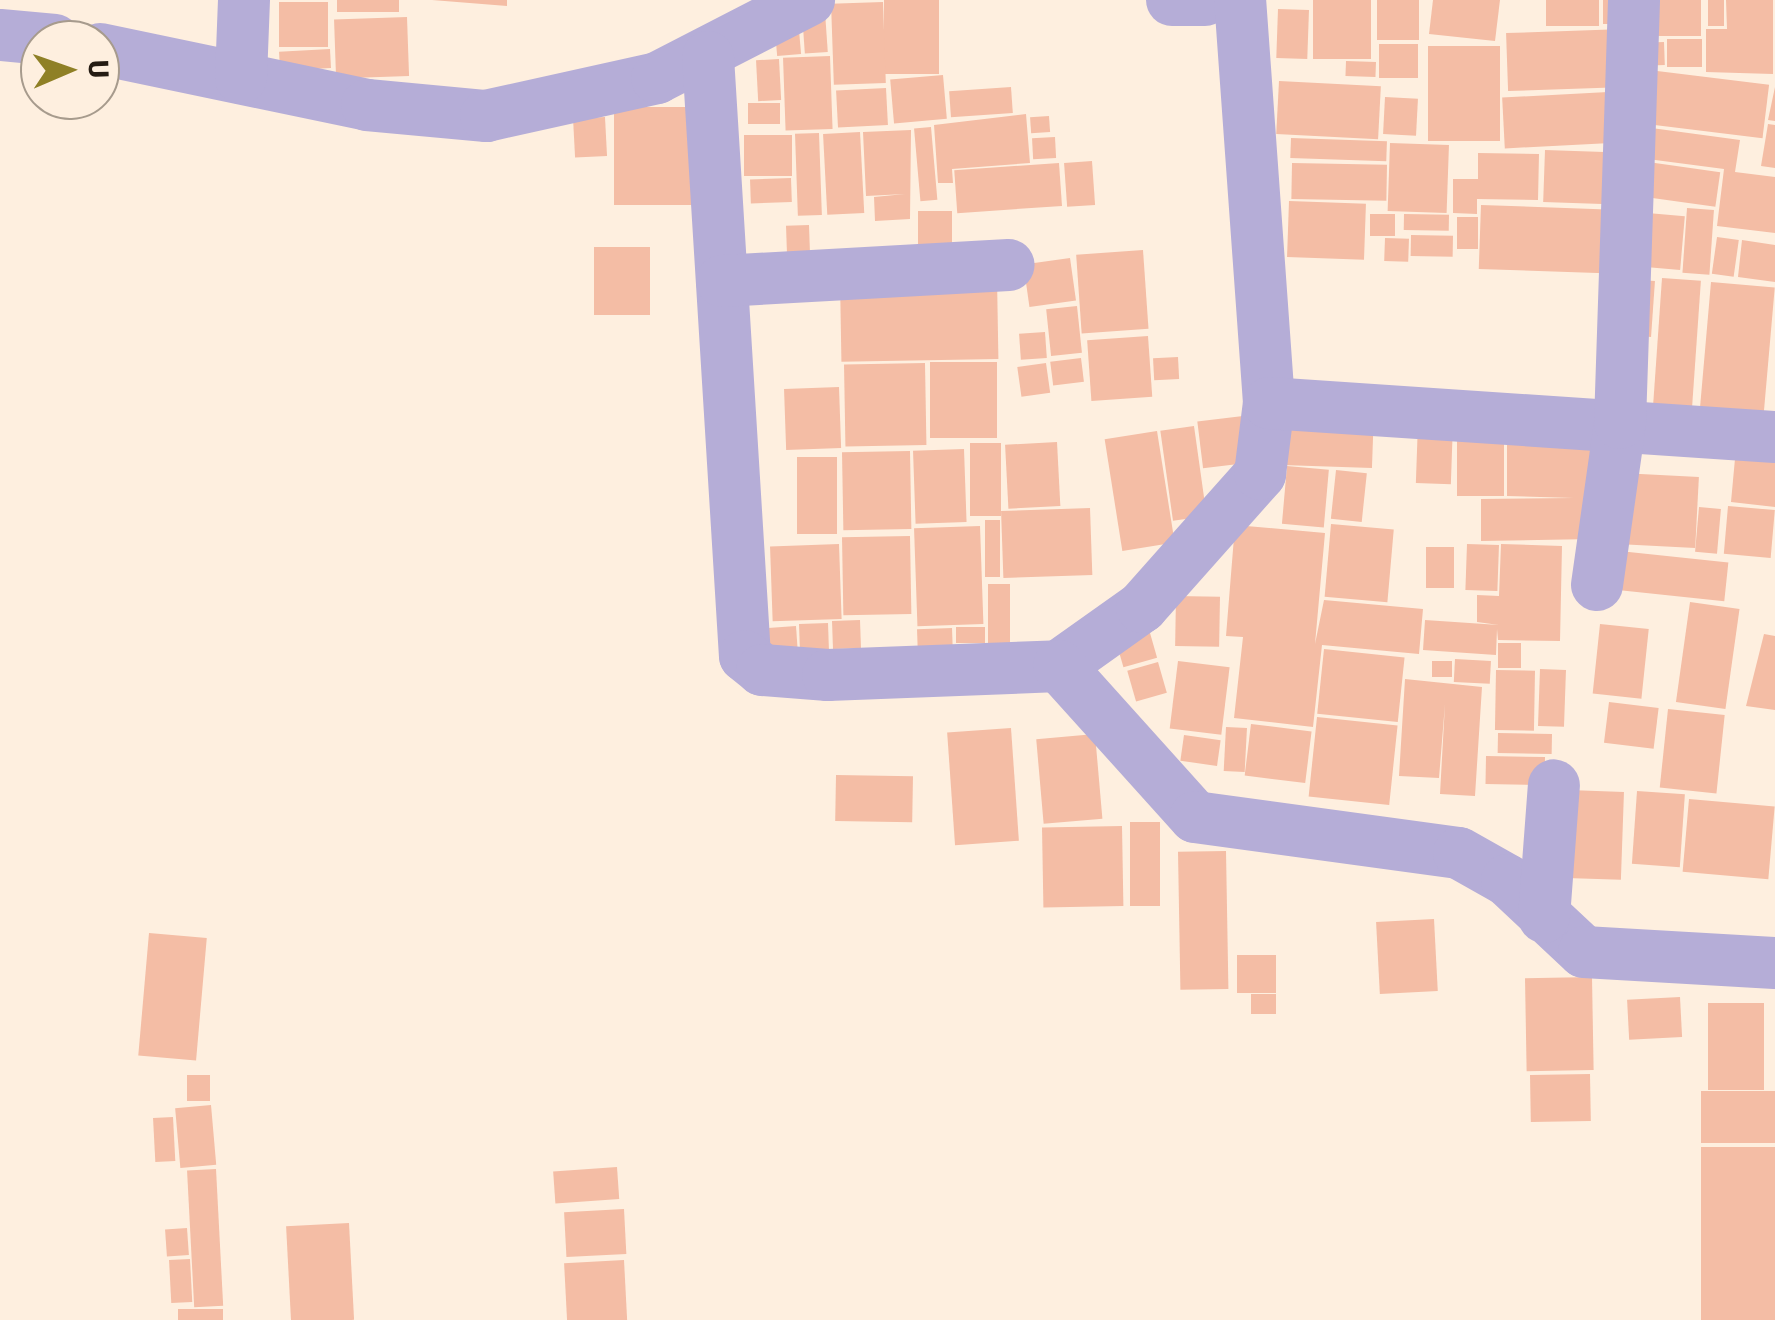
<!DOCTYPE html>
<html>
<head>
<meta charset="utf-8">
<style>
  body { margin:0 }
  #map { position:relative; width:1775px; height:1320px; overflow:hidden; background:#feefdf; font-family:"Fira Sans",sans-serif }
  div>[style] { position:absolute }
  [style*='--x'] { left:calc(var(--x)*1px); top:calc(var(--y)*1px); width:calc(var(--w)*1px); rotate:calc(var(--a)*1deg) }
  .building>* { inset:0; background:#f4bda5; transform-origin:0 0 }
  .minor>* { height:52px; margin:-26px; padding:0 26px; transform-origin:26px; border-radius:26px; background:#b5add7 }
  span { translate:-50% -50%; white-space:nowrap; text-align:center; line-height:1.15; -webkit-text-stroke:9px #feefdf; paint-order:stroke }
  .north { position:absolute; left:20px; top:20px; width:100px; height:100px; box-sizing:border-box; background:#feefdf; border:2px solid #a79b8d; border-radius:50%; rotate:88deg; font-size:28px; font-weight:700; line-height:40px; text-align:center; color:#251c13 }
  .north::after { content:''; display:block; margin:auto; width:35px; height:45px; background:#8f8026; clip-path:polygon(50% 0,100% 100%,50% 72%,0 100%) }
</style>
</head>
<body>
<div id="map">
  <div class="building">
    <i style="left:337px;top:0;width:62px;height:12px"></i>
    <i style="clip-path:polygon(432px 0,507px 0,507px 6px)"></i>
    <i style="left:884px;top:0;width:55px;height:74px"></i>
    <i style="left:1313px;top:0;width:58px;height:59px"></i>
    <i style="left:1377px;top:0;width:42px;height:40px"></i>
    <i style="clip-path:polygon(1433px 0,1500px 0,1495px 41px,1429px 34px)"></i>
    <i style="left:1546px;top:0;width:53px;height:26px"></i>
    <i style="left:1603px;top:0;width:21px;height:24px"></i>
    <i style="left:1646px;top:0;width:55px;height:36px"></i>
    <i style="left:1708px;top:0;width:16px;height:26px"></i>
    <i style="clip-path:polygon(1726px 0,1773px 0,1773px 74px,1706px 72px,1706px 29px,1727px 29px)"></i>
    <i style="left:279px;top:2px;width:49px;height:45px"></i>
    <i style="left:883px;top:2px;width:81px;height:52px;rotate:88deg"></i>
    <i style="left:1278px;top:9px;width:31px;height:49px;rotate:2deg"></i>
    <i style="left:825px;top:12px;width:40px;height:23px;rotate:86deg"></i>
    <i style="left:407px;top:17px;width:59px;height:73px;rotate:88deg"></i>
    <i style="left:1624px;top:29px;width:58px;height:118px;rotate:88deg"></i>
    <i style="left:799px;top:30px;width:24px;height:24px;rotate:85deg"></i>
    <i style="left:1702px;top:39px;width:28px;height:35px;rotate:90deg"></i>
    <i style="left:1664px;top:42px;width:23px;height:22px;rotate:88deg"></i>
    <i style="left:1379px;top:44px;width:39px;height:34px"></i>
    <i style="left:1428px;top:46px;width:72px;height:95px"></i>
    <i style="left:330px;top:49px;width:19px;height:51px;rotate:87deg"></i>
    <i style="left:830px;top:56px;width:73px;height:47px;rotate:88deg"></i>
    <i style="left:779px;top:59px;width:41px;height:23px;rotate:87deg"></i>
    <i style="left:1346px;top:61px;width:30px;height:15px;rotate:2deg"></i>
    <i style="left:1649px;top:70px;width:121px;height:54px;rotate:7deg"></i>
    <i style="left:943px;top:75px;width:44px;height:53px;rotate:85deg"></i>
    <i style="left:1279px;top:81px;width:102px;height:53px;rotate:3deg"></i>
    <i style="left:1011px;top:87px;width:26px;height:62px;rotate:86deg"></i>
    <i style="clip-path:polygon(1775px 87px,1775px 121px,1768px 120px)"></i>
    <i style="left:886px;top:88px;width:37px;height:50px;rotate:87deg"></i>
    <i style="left:1608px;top:92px;width:51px;height:106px;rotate:87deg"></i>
    <i style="left:1385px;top:97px;width:33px;height:37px;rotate:3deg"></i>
    <i style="left:748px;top:103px;width:32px;height:21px"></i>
    <i style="left:614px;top:107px;width:81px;height:98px"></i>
    <i style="clip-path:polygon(1026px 114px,1030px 163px,952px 169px,953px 183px,938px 183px,934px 125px)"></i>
    <i style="left:1049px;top:116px;width:16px;height:19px;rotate:86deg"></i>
    <i style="left:605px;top:117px;width:39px;height:32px;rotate:87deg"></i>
    <i style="clip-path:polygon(1768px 124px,1775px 125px,1775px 168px,1761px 166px)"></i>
    <i style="left:931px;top:127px;width:73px;height:17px;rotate:85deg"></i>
    <i style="clip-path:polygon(1644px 127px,1740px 140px,1735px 172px,1775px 177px,1775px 233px,1717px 226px,1724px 169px,1640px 158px)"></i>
    <i style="clip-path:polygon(911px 130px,910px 219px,875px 221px,874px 197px,905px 194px,866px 196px,863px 132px)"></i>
    <i style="left:860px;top:132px;width:81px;height:37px;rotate:87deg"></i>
    <i style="left:819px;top:133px;width:82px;height:24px;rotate:88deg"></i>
    <i style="left:744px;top:135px;width:48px;height:41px"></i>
    <i style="left:1055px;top:137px;width:21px;height:23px;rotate:87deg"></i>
    <i style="left:1291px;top:138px;width:96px;height:20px;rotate:2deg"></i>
    <i style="left:1390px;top:143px;width:59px;height:68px;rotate:2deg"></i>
    <i style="left:1545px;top:150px;width:74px;height:52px;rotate:2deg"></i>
    <i style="clip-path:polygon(1478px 153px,1539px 154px,1538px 200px,1477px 199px,1477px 214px,1453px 213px,1453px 179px,1478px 179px)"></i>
    <i style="left:1092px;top:161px;width:44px;height:28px;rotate:86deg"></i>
    <i style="left:1641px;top:161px;width:80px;height:35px;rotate:8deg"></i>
    <i style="left:1059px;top:163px;width:43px;height:105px;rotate:86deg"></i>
    <i style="left:1292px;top:163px;width:95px;height:36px;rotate:1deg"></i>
    <i style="left:791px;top:178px;width:24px;height:41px;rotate:88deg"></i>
    <i style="left:1289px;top:201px;width:77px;height:56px;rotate:2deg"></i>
    <i style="left:1481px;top:205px;width:133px;height:64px;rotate:2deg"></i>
    <i style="left:1687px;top:208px;width:27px;height:65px;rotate:4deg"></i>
    <i style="left:918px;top:211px;width:34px;height:45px"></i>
    <i style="left:1636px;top:212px;width:49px;height:54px;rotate:5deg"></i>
    <i style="left:1370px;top:214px;width:25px;height:22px"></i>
    <i style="left:1404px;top:214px;width:45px;height:16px;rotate:1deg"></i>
    <i style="left:1457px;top:217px;width:21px;height:32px"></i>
    <i style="left:809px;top:225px;width:36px;height:23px;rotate:88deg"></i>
    <i style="left:1411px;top:235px;width:42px;height:21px;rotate:1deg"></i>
    <i style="left:1717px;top:237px;width:22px;height:37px;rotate:8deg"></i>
    <i style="left:1385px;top:238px;width:24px;height:23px;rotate:2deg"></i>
    <i style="clip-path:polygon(1742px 240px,1775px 245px,1775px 282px,1738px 277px)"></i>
    <i style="left:594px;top:247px;width:56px;height:68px"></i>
    <i style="left:1143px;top:250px;width:79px;height:67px;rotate:86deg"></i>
    <i style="left:1070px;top:258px;width:43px;height:47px;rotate:82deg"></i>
    <i style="left:997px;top:278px;width:81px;height:157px;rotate:89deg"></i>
    <i style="left:1662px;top:278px;width:39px;height:126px;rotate:4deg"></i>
    <i style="left:1639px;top:280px;width:16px;height:56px;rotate:4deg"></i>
    <i style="left:1711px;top:282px;width:64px;height:134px;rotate:5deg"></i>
    <i style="left:1077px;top:306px;width:47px;height:31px;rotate:84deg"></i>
    <i style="left:1045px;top:332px;width:26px;height:26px;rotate:86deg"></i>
    <i style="left:1148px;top:336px;width:61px;height:61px;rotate:86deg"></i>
    <i style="left:1178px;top:357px;width:22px;height:25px;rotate:87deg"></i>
    <i style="left:1081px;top:358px;width:24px;height:31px;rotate:83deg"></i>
    <i style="left:930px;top:362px;width:67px;height:76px"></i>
    <i style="left:925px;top:363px;width:82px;height:81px;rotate:89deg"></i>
    <i style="left:1046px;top:363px;width:30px;height:29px;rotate:82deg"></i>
    <i style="left:839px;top:387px;width:61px;height:55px;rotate:88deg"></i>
    <i style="left:1284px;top:408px;width:90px;height:57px;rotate:2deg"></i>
    <i style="left:1243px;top:416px;width:47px;height:46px;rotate:83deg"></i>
    <i style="left:1418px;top:422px;width:35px;height:61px;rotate:2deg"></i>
    <i style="left:1457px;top:422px;width:47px;height:74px"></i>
    <i style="clip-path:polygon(1507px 424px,1595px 425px,1593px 539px,1481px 541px,1481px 499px,1574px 498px,1507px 496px)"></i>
    <i style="left:1194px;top:426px;width:91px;height:34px;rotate:82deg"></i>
    <i style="left:1157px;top:431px;width:113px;height:53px;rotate:81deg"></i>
    <i style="clip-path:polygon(1737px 437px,1775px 441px,1775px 507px,1731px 502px)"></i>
    <i style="left:1057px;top:442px;width:64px;height:52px;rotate:87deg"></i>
    <i style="left:970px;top:443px;width:31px;height:73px"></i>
    <i style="left:964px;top:449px;width:73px;height:51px;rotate:88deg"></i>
    <i style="left:910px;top:451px;width:78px;height:68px;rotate:89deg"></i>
    <i style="left:797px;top:457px;width:40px;height:77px"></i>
    <i style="left:1287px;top:466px;width:42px;height:58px;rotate:5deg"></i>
    <i style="left:1336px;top:470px;width:31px;height:49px;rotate:6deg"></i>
    <i style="left:1621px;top:473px;width:78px;height:71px;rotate:3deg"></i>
    <i style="left:1728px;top:506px;width:47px;height:48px;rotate:5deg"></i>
    <i style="left:1699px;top:507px;width:22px;height:45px;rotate:5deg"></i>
    <i style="left:1090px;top:508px;width:67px;height:89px;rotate:88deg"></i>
    <i style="left:985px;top:520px;width:15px;height:57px"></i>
    <i style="left:1331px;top:524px;width:63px;height:73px;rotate:5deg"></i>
    <i style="clip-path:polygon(1235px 525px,1325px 533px,1315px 644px,1324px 600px,1423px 609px,1419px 654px,1322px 645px,1313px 727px,1234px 718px,1243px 637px,1226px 636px)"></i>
    <i style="left:980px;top:526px;width:98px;height:66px;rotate:88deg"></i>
    <i style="left:910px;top:536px;width:78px;height:68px;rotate:89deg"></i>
    <i style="left:839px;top:544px;width:75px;height:69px;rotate:88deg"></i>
    <i style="left:1467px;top:544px;width:32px;height:46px;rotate:2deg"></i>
    <i style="clip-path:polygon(1501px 544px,1562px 546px,1560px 641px,1498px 640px,1497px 629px,1496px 655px,1423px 650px,1425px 620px,1499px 625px,1477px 622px,1477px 595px,1499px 596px)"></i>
    <i style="left:1426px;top:547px;width:28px;height:41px"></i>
    <i style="left:1610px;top:550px;width:119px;height:39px;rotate:6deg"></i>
    <i style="left:988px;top:584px;width:22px;height:59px"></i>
    <i style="left:1176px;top:596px;width:44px;height:50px;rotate:1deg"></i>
    <i style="left:1690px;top:602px;width:50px;height:101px;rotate:8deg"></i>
    <i style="left:860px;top:620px;width:28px;height:28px;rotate:88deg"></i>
    <i style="left:828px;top:623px;width:38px;height:29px;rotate:88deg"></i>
    <i style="left:1600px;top:624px;width:49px;height:70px;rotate:6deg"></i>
    <i style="left:796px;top:626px;width:30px;height:28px;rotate:86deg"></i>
    <i style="left:1148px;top:626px;width:33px;height:35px;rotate:74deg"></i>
    <i style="left:985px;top:627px;width:16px;height:29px;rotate:90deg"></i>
    <i style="left:952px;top:628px;width:24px;height:35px;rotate:88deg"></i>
    <i style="clip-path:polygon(1764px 634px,1775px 636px,1775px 710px,1746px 706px)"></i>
    <i style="left:1498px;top:643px;width:23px;height:25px"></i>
    <i style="left:1324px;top:649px;width:81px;height:65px;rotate:6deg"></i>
    <i style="left:1455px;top:659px;width:36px;height:23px;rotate:3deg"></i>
    <i style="left:1178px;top:661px;width:52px;height:68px;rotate:7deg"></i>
    <i style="left:1432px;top:661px;width:20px;height:16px"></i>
    <i style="left:1158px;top:662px;width:32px;height:32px;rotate:74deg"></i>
    <i style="left:1540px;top:669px;width:26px;height:57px;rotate:2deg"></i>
    <i style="left:1496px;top:670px;width:39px;height:60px;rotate:1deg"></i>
    <i style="clip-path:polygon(1405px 679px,1482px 687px,1475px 796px,1440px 794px,1445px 704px,1439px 778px,1399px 776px)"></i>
    <i style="left:1609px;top:702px;width:50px;height:41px;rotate:7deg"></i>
    <i style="left:1668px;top:709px;width:57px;height:79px;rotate:6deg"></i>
    <i style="left:1317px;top:717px;width:81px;height:80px;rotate:6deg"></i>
    <i style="left:1251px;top:724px;width:61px;height:52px;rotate:7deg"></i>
    <i style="left:1226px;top:727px;width:21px;height:44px;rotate:3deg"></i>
    <i style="left:1011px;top:728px;width:113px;height:64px;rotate:86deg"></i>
    <i style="left:1498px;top:733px;width:54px;height:20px;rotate:1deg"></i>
    <i style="left:1095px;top:734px;width:85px;height:59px;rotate:85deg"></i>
    <i style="left:1184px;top:735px;width:37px;height:26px;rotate:8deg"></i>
    <i style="left:1486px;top:756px;width:59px;height:28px;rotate:1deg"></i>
    <i style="left:836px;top:775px;width:77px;height:46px;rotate:1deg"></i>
    <i style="left:1569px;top:790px;width:55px;height:88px;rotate:2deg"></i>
    <i style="left:1637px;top:791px;width:48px;height:73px;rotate:4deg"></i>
    <i style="left:1689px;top:799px;width:86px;height:73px;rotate:5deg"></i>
    <i style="left:1130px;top:822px;width:30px;height:84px"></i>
    <i style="left:1122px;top:826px;width:80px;height:80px;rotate:89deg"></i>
    <i style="left:1226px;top:851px;width:138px;height:48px;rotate:89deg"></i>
    <i style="left:1434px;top:919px;width:72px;height:58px;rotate:87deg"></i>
    <i style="left:149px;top:933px;width:58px;height:123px;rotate:5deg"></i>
    <i style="left:1237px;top:955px;width:39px;height:38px"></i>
    <i style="left:1592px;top:977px;width:93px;height:67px;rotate:89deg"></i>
    <i style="left:1276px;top:994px;width:20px;height:25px;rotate:90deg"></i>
    <i style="left:1680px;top:997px;width:40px;height:53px;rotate:87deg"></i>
    <i style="left:1708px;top:1003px;width:56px;height:87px"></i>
    <i style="left:1590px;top:1074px;width:47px;height:60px;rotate:89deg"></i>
    <i style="left:187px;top:1075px;width:23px;height:26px"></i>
    <i style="left:1775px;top:1091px;width:52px;height:74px;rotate:90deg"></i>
    <i style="left:211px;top:1105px;width:60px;height:36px;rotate:85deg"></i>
    <i style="left:173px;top:1117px;width:44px;height:20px;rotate:87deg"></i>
    <i style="left:1775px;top:1147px;width:173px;height:74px;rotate:90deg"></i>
    <i style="left:617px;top:1167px;width:32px;height:64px;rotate:86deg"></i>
    <i style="left:216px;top:1169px;width:137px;height:29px;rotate:87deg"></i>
    <i style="left:624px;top:1209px;width:45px;height:60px;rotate:87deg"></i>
    <i style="left:349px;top:1223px;width:97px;height:63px;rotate:87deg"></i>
    <i style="left:187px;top:1228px;width:27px;height:22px;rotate:86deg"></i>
    <i style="left:190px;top:1259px;width:43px;height:21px;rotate:87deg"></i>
    <i style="left:624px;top:1260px;width:60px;height:60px;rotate:87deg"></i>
    <i style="left:223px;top:1309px;width:11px;height:45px;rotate:90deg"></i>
  </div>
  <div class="minor">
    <i style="--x:1172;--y:0;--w:33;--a:0"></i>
    <i style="--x:0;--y:35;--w:55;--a:5.2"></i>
    <i style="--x:100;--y:49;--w:273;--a:11.8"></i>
    <i style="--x:367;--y:105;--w:120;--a:5.3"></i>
    <i style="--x:486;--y:116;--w:175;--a:-12.5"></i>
    <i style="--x:657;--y:78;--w:171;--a:-27.2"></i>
    <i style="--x:708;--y:57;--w:600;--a:86.47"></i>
    <i style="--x:745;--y:656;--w:22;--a:39"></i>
    <i style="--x:762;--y:670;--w:66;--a:4.3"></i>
    <i style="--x:828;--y:675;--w:231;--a:-2.2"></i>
    <i style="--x:1059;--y:666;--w:102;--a:-35.4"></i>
    <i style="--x:1142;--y:607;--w:178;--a:-48.4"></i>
    <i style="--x:1260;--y:474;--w:72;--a:-82.8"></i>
    <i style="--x:1269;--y:403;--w:404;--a:-94.1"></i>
    <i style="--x:241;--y:78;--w:78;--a:-87.8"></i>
    <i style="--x:722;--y:281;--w:287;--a:-3.2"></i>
    <i style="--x:1269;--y:403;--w:507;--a:3.84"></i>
    <i style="--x:1597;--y:585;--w:164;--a:-81.9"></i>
    <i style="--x:1620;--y:423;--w:423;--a:-88.1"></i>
    <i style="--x:1059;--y:666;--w:203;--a:48"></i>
    <i style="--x:1195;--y:817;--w:266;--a:7.8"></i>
    <i style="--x:1459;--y:853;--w:55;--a:29.4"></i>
    <i style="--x:1507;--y:880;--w:105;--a:43.1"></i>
    <i style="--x:1584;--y:952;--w:191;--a:3.3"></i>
    <i style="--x:1544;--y:917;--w:132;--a:-85.7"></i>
  </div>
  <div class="north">U</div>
</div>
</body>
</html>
